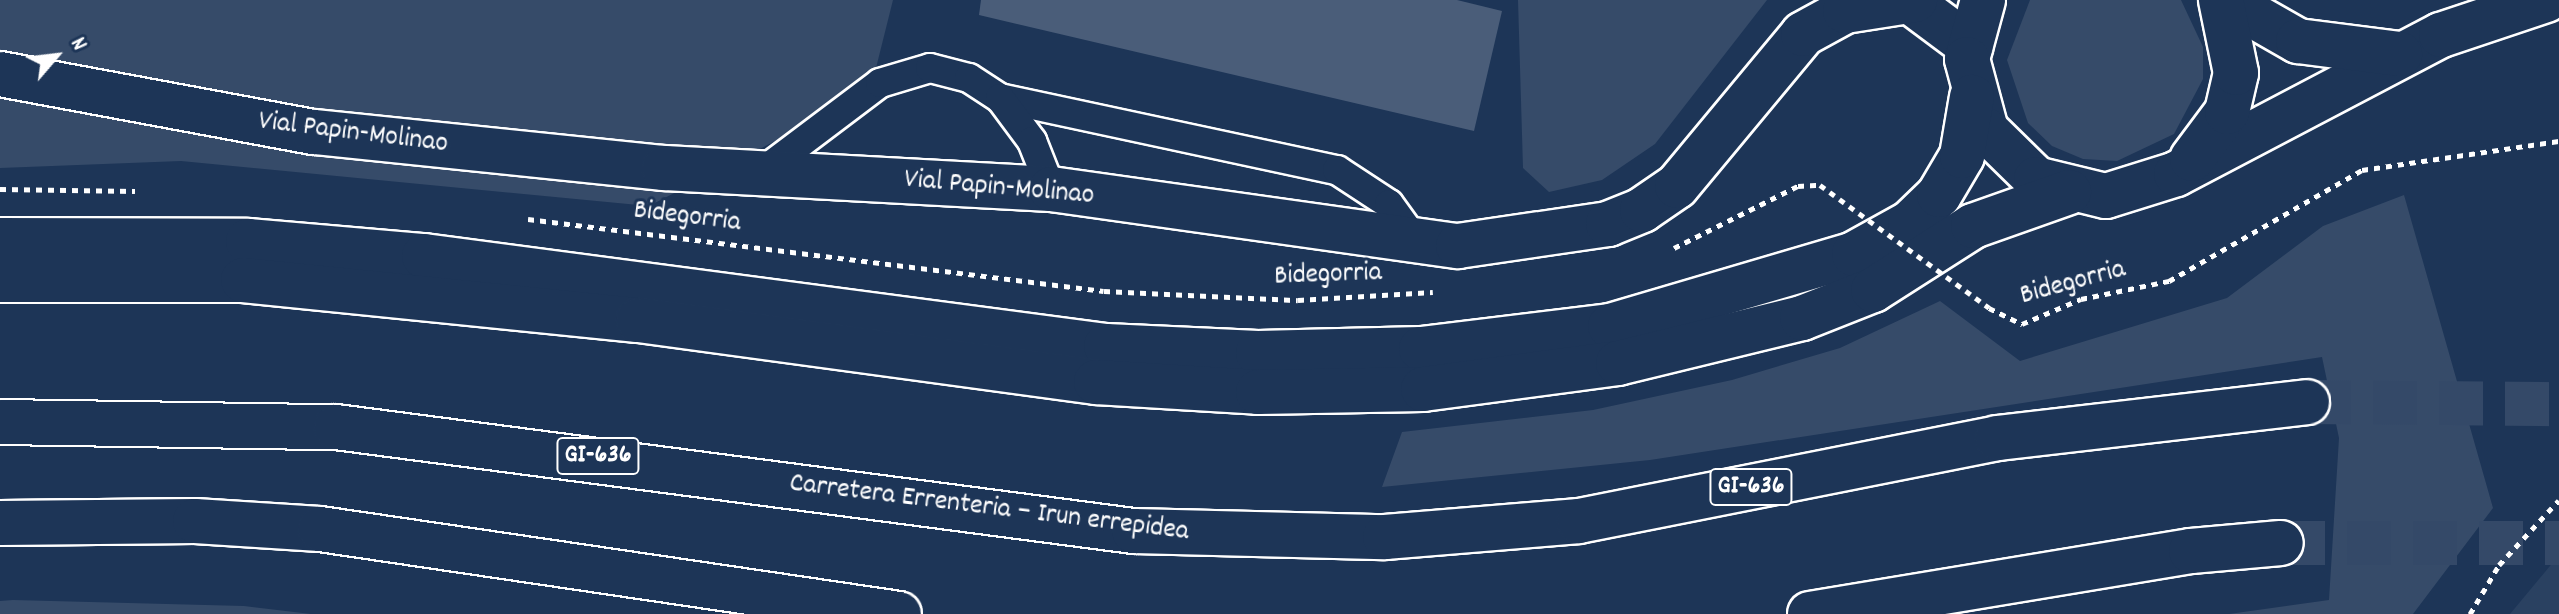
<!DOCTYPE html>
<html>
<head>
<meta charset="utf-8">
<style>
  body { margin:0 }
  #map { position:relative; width:2559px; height:614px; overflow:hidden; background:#1d3557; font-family:Dekko,sans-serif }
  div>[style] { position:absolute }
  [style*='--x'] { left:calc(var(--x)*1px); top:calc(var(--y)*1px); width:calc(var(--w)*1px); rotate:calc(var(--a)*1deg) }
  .built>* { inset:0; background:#2a4161 }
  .green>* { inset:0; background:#364b69 }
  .building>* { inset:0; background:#4a5d79 }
  .primary-tunnel>* { height:44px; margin-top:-22px; transform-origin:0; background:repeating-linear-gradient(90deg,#344968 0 44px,transparent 0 66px) }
  .path>* { height:5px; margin-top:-2.5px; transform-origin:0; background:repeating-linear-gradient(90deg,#fff 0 6px,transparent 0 12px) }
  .roads { filter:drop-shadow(2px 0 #fff) drop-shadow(-2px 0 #fff) drop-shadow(0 2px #fff) drop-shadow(0 -2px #fff) }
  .lane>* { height:28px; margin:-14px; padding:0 14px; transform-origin:14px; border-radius:14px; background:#1d3557 }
  .street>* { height:44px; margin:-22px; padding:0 22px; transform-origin:22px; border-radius:22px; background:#1d3557 }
  .secondary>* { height:44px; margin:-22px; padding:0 22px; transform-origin:22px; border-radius:22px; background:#1d3557 }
  .primary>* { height:44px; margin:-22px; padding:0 22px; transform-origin:22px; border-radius:22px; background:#1d3557 }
  .path-bridge>* { height:5px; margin-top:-2.5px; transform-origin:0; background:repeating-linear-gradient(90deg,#fff 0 6px,transparent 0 12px) }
  span { translate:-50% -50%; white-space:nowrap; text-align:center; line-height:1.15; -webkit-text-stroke:6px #1d3557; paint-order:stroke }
  .shield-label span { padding:2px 6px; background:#1d3557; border:2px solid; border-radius:6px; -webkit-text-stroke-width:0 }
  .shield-label { font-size:26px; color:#fff; font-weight:700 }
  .street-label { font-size:28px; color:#fff }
  .north { position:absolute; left:16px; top:16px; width:80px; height:80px; -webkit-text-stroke:6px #1d3557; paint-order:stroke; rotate:62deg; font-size:22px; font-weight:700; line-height:32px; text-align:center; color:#fff }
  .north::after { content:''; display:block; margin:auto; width:28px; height:36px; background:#fff; clip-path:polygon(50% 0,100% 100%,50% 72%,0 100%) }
</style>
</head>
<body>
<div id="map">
  <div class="built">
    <i style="clip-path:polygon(2559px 555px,2559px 614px,2510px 614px)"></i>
  </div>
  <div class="green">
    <i style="clip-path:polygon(0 0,893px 0,870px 92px,649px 206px,181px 161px,0 168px)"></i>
    <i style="clip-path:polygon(1518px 0,1767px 0,1655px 144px,1602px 180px,1549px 192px,1523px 168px)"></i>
    <i style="clip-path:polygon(2030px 0,2181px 0,2203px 47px,2203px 79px,2174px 134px,2117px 161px,2083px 159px,2052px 146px,2028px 123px,2007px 60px)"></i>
    <i style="clip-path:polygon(2404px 195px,2493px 508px,2413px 614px,2229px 614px,2329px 600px,2339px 438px,2322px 357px,1650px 460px,1382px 487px,1402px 432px,1593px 410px,1732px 380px,1840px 348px,1940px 301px,2020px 361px,2227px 298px,2323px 226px)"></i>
    <i style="clip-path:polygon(13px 600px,244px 606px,311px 614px,0 614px,0 601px)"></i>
  </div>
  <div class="building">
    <i style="clip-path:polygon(981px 0,1457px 0,1502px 11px,1474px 131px,979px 15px)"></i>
  </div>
  <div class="primary-tunnel">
    <i style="--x:2307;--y:402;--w:252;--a:0.5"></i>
    <i style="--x:2281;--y:543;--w:278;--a:0"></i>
  </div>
  <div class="path">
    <i style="--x:0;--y:189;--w:135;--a:0.8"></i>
    <i style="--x:528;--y:219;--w:580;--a:7.13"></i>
    <i style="--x:1104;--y:291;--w:194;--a:2.7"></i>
    <i style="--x:1298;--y:300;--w:135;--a:-3.4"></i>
    <i style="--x:1674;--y:248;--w:139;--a:-26.6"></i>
    <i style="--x:1798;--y:186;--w:22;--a:-3"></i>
    <i style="--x:1989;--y:308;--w:37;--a:26"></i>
    <i style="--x:2022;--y:324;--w:64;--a:-23"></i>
    <i style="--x:2081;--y:299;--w:90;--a:-11.6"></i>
    <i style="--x:2169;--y:281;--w:223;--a:-29.9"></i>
    <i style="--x:2362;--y:170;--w:199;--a:-8.4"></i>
    <i style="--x:2470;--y:614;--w:57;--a:-59.4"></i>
    <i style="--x:2499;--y:565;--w:88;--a:-47.3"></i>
  </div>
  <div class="roads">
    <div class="lane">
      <i style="--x:1000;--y:98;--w:345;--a:12.1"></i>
      <i style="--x:1337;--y:170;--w:62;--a:33.2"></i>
      <i style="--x:1389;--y:204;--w:49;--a:54.1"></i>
      <i style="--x:762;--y:172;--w:148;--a:-37"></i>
      <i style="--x:880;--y:83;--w:52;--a:-16.7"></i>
      <i style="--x:930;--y:68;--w:40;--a:14.4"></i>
      <i style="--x:969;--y:78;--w:37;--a:33"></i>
      <i style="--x:1000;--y:98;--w:54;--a:53.3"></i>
      <i style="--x:1032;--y:141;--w:52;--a:68.4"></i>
    </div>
    <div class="street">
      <i style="--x:1911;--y:2;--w:74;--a:36.7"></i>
      <i style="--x:0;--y:74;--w:319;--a:10.5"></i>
      <i style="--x:314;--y:132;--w:352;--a:5.9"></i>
      <i style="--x:664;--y:168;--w:388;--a:3.1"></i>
      <i style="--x:1051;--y:189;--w:411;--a:8"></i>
      <i style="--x:1458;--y:246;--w:152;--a:-8.3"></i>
      <i style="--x:1608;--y:224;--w:37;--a:-22"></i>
      <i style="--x:1642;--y:210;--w:42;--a:-34.4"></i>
      <i style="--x:1677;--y:186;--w:197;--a:-50.3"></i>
      <i style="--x:1803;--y:34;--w:48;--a:-28.7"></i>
      <i style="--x:1845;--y:11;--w:71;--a:-8.9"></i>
    </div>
    <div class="secondary">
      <i style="--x:1983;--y:0;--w:61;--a:105.2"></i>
      <i style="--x:1967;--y:59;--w:73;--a:75"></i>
      <i style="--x:1986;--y:130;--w:70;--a:44.4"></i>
      <i style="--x:2036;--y:179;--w:72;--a:13.7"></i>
      <i style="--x:2106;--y:196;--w:73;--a:-17.4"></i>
      <i style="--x:2176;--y:174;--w:299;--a:-27.7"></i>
      <i style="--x:2441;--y:35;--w:111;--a:-18.4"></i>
      <i style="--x:2226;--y:0;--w:83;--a:29.7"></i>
      <i style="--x:2298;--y:41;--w:103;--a:7.3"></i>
      <i style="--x:2192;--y:159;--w:59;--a:-53.3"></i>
      <i style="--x:2227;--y:112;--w:40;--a:-77"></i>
      <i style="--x:2236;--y:73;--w:75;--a:-101.6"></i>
      <i style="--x:0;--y:240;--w:248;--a:0.2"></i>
      <i style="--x:248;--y:241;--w:177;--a:4.9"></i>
      <i style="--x:424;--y:256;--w:688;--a:7.52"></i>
      <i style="--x:1106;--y:346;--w:152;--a:2.6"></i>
      <i style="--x:1258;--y:353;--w:163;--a:-1.4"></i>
      <i style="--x:1421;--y:349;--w:190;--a:-6.9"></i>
      <i style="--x:1610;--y:326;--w:254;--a:-16.4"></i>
      <i style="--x:1854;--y:254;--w:64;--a:-29"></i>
      <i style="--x:1910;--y:223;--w:40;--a:-44"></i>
      <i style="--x:1939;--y:195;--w:45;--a:-59.5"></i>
      <i style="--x:1962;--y:156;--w:60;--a:-80.4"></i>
      <i style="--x:0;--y:280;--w:243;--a:0"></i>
      <i style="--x:243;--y:280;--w:397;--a:5.8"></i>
      <i style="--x:638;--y:320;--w:462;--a:7.7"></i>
      <i style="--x:1096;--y:382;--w:162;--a:3.5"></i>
      <i style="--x:1258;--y:392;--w:165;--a:-1"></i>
      <i style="--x:1423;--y:389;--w:197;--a:-7.6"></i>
      <i style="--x:1618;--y:363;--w:189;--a:-13.7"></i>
      <i style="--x:1802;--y:318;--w:76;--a:-21.5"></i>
      <i style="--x:1873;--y:290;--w:119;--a:-32.6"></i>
      <i style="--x:1973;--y:226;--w:102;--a:-19.5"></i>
    </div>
    <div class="primary">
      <i style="--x:0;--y:422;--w:336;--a:0.9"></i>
      <i style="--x:336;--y:427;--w:805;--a:7.43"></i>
      <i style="--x:1134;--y:531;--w:251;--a:1.4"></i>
      <i style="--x:1385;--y:537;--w:195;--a:-4.7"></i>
      <i style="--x:1579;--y:521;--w:426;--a:-11.2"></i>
      <i style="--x:1997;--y:438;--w:312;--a:-6.6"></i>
      <i style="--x:0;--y:523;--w:195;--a:-0.6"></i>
      <i style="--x:195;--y:521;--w:125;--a:3.7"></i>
      <i style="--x:320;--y:529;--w:585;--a:8.35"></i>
      <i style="--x:1810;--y:614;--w:386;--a:-9.4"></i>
      <i style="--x:2191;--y:551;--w:90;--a:-5.1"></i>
    </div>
  </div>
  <div class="path-bridge">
    <i style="--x:1820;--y:185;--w:209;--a:36"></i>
  </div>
  <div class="shield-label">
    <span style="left:598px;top:456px">GI-636</span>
    <span style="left:1751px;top:487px">GI-636</span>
  </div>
  <div class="street-label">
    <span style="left:353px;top:134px;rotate:7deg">Vial Papin-Molinao</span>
    <span style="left:999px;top:189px;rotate:5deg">Vial Papin-Molinao</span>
    <span style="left:687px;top:218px;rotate:7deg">Bidegorria</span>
    <span style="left:1328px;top:276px;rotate:-2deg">Bidegorria</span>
    <span style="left:2073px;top:284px;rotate:-15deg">Bidegorria</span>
    <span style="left:989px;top:509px;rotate:7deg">Carretera Errenteria – Irun errepidea</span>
  </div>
  <div class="north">N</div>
</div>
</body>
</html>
